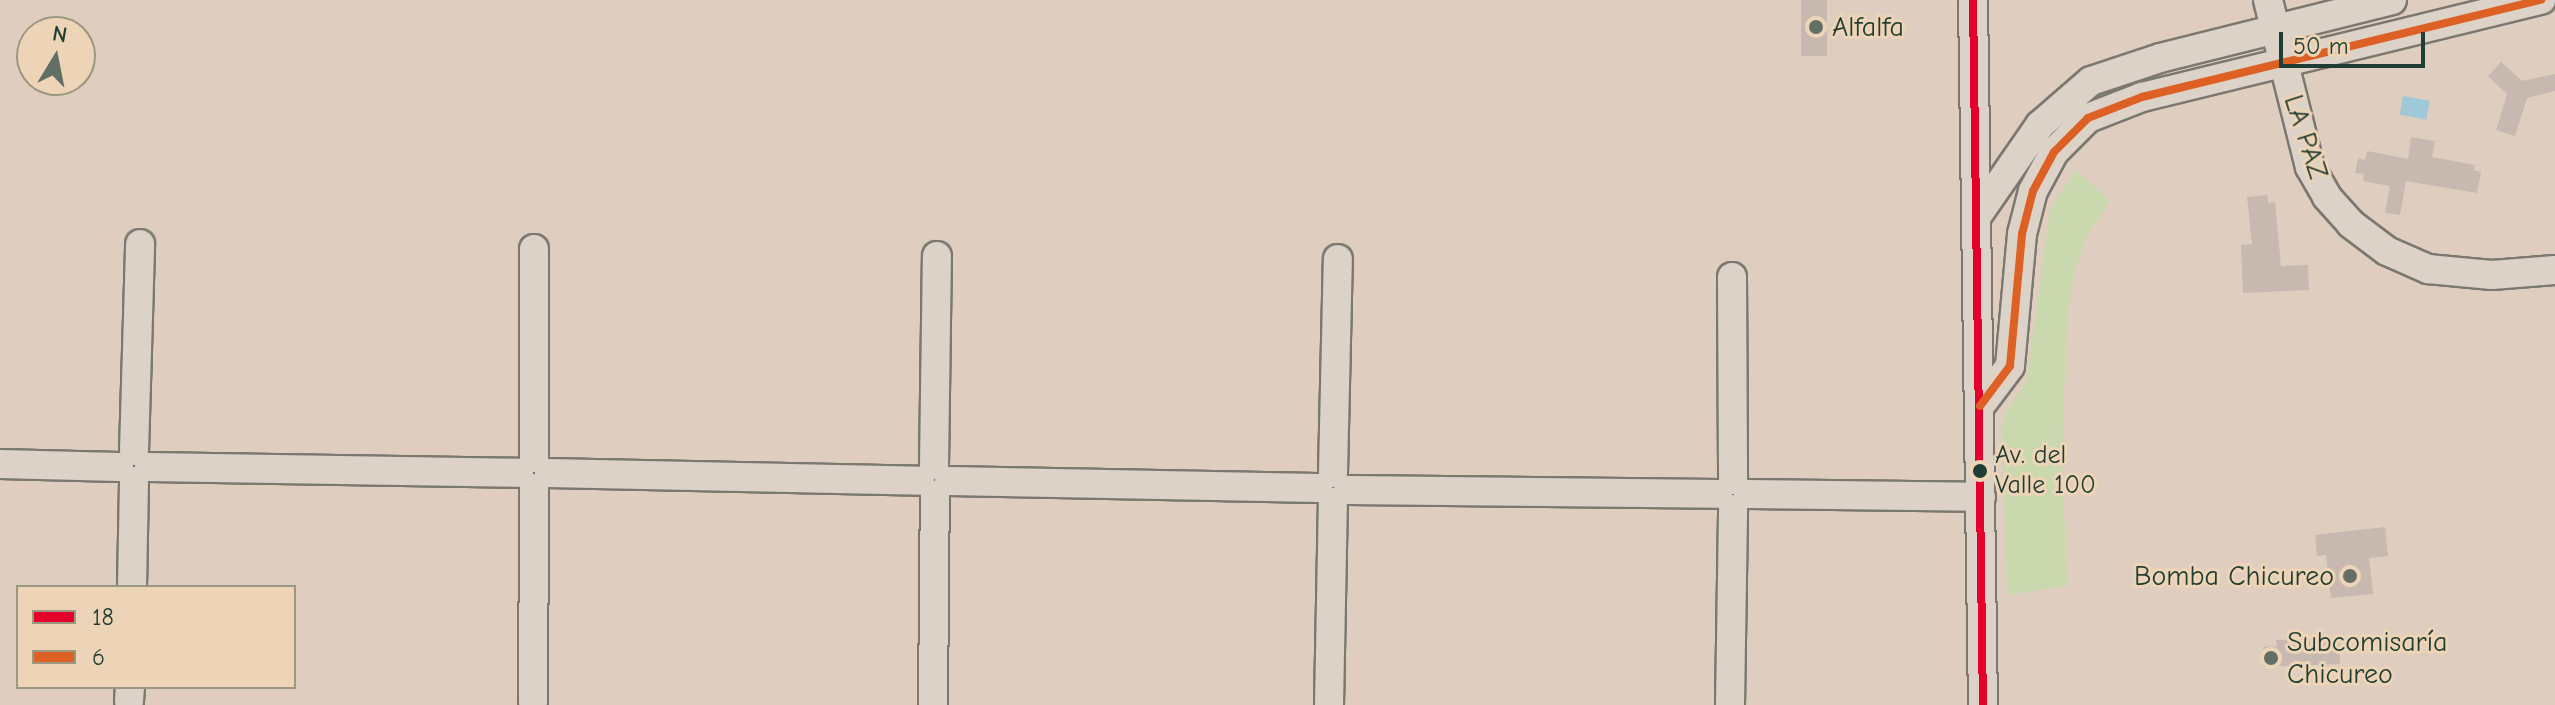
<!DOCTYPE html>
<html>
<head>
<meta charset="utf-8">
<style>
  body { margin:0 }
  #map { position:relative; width:2555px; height:705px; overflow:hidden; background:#dfcdbf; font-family:"Comic Neue",sans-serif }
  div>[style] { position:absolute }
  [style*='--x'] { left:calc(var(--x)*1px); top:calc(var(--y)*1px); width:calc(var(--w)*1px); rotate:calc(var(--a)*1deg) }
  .green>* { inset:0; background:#c9d9ad }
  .water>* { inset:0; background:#9ec7d8; transform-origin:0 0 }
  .building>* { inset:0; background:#c7b8b0; transform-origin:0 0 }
  .roads { filter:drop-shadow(2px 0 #7b7870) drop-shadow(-2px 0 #7b7870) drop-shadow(0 2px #7b7870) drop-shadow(0 -2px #7b7870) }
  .minor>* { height:28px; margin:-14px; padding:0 14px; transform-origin:14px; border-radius:14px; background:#dcd2c7 }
  .bus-1>* { height:8px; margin:-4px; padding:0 4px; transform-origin:4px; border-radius:4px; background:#e4002b }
  .bus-2>* { height:8px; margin:-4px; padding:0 4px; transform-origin:4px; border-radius:4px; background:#dd6124 }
  .dots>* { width:22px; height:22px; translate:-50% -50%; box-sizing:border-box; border:4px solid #eed4b6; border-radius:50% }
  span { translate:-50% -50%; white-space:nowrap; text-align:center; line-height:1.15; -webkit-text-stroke:6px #eed4b6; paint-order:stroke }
  .bus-label { font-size:26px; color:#1f3d34 }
  .left { translate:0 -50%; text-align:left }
  .poi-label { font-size:28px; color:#1f3d34 }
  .right { translate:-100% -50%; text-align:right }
  .street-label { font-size:28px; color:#1f3d34 }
  .legend { position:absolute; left:16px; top:585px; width:280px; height:104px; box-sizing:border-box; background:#eed4b6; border:2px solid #9b9882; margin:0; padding:10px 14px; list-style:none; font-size:24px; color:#1f3d34 }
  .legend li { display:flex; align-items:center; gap:16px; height:40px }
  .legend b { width:40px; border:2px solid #9b9882 }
  .north { position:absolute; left:16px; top:16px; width:80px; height:80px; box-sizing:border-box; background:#eed4b6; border:2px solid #9b9882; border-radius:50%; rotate:10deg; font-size:22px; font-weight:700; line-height:32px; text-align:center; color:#1f3d34 }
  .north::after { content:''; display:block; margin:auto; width:28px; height:36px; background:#626f65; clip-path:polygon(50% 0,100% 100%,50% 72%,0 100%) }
  .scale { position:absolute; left:2279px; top:32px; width:146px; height:36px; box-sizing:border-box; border:4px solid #1f3d34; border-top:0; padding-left:10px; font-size:24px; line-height:28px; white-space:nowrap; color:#1f3d34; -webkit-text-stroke:6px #eed4b6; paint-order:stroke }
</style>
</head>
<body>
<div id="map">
  <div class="green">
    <i style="clip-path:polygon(2076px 170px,2110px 201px,2086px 237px,2075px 270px,2067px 317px,2062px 454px,2067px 586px,2007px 595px,2002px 426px,2004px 415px,2027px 380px,2050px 209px)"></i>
  </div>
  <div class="water">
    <i style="left:2403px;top:96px;width:27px;height:19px;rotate:10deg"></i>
  </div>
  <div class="building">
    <i style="left:1801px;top:0;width:26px;height:56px"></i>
    <i style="clip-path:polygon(2501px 62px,2522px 81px,2555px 74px,2555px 91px,2527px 98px,2515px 136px,2496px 130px,2507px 94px,2488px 76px)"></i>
    <i style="clip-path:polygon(2411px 137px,2435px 141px,2432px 157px,2475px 165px,2474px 170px,2481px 172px,2477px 193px,2406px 181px,2400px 215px,2385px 213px,2390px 186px,2363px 181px,2364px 174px,2355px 173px,2358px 158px,2365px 160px,2367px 151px,2408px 159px)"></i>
    <i style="clip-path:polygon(2267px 195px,2268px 203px,2275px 202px,2281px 266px,2308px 265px,2309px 290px,2243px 293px,2241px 245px,2252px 244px,2247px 197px)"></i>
    <i style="clip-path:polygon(2385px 527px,2388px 556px,2369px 558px,2373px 594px,2331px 598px,2326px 555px,2317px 556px,2315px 535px)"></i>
    <i style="clip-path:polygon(2339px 638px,2340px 664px,2264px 667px,2263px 647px,2277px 646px,2276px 640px)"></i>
  </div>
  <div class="roads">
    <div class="minor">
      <i style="--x:1973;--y:0;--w:705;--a:89.19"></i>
      <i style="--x:2268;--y:0;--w:172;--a:75.9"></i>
      <i style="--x:2310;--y:167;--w:34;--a:60"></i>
      <i style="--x:2327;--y:197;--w:36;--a:48"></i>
      <i style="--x:2351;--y:224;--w:45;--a:36.9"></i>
      <i style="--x:2387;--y:251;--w:45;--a:23.7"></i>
      <i style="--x:2428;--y:269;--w:64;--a:5.4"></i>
      <i style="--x:2492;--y:275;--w:63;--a:-4.5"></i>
      <i style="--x:1977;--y:216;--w:111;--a:-55.3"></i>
      <i style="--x:2040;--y:125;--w:67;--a:-40.8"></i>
      <i style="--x:2091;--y:81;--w:73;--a:-18.4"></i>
      <i style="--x:2160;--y:58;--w:239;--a:-14"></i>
      <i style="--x:534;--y:249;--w:209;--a:90"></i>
      <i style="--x:1732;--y:277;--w:203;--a:89.7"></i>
      <i style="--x:1980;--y:406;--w:50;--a:-53.1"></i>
      <i style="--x:2010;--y:366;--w:133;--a:-84.8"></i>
      <i style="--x:2022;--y:234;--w:44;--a:-75.7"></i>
      <i style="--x:2033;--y:191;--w:44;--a:-61.7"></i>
      <i style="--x:2054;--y:152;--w:48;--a:-45"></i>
      <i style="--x:2088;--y:118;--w:58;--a:-21.3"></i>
      <i style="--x:2142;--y:97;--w:411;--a:-13.7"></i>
      <i style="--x:134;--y:451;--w:207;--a:-88.3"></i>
      <i style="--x:0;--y:464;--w:119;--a:1.4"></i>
      <i style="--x:934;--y:465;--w:209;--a:-89.2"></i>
      <i style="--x:149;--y:467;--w:370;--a:0.9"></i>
      <i style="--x:549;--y:473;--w:371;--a:1.2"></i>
      <i style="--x:1333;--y:473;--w:214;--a:-88.7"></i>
      <i style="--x:949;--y:481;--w:369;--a:1.1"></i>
      <i style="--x:1348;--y:490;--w:370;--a:0.6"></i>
      <i style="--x:1748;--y:494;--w:233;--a:0.7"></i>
      <i style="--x:132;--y:587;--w:106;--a:-88.9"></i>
      <i style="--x:129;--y:701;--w:14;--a:-86"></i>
      <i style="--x:533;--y:702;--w:214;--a:-89.7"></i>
      <i style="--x:933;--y:705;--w:210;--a:-89.5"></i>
      <i style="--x:1329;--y:705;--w:203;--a:-88.9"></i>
      <i style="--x:1730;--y:705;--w:196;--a:-89.1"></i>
    </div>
  </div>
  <div class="bus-1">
    <i style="--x:1973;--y:0;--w:705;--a:89.19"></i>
  </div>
  <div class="bus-2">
    <i style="--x:1980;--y:406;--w:50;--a:-53.1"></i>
    <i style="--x:2010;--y:366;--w:133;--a:-84.8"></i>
    <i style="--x:2022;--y:234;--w:44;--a:-75.7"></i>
    <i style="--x:2033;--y:191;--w:44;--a:-61.7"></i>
    <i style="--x:2054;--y:152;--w:48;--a:-45"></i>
    <i style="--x:2088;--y:118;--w:58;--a:-21.3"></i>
    <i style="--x:2142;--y:97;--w:411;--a:-13.7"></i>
  </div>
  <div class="dots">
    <i style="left:1816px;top:27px;background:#626f65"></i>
    <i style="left:1980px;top:471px;background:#1f3d34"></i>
    <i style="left:2350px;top:576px;background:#626f65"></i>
    <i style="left:2271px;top:658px;background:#626f65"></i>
  </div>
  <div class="bus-label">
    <span class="left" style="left:1995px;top:471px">Av. del<br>Valle 100</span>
  </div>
  <div class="poi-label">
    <span class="left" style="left:1832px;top:27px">Alfalfa</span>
    <span class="right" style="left:2334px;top:576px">Bomba Chicureo</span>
    <span class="left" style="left:2287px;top:658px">Subcomisaría<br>Chicureo</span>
  </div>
  <div class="street-label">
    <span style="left:2306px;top:137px;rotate:72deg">LA PAZ</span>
  </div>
  <ul class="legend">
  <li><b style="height:10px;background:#e4002b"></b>18</li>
  <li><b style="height:10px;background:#dd6124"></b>6</li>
  </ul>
  <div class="north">N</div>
  <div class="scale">50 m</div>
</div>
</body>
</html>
